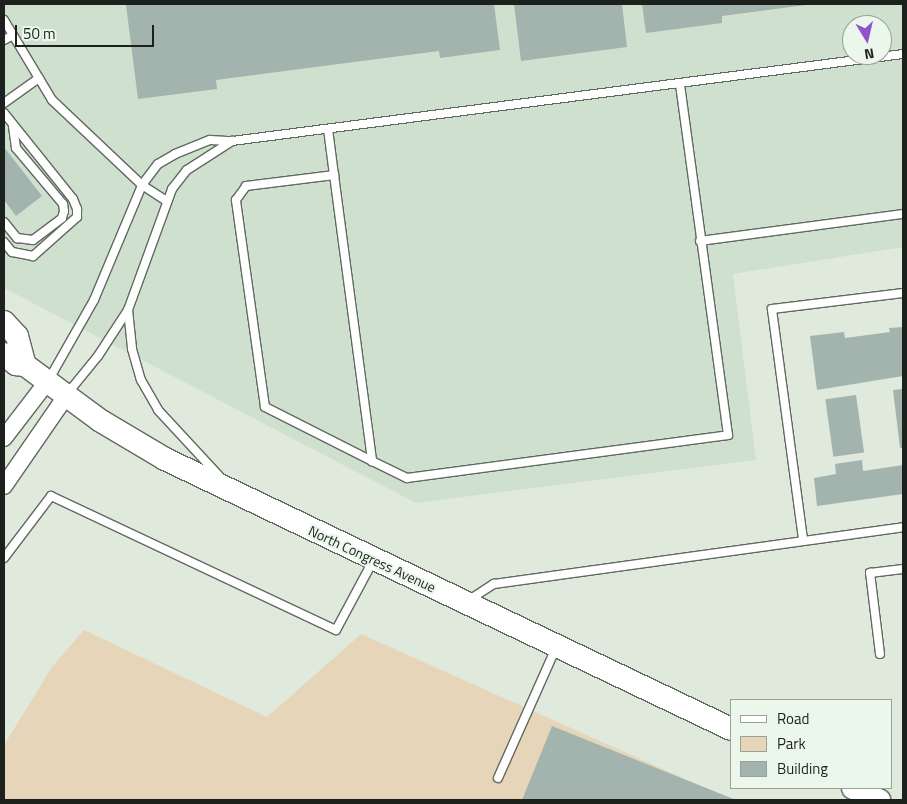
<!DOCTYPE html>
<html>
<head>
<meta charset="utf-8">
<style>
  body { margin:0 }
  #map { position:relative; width:907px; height:804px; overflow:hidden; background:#dfeadd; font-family:"Titillium Web",sans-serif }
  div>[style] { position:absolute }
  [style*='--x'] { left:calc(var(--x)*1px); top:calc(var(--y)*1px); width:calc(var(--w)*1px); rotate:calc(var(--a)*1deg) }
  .built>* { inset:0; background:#d0e0ce }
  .green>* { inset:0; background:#e7d5ba }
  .building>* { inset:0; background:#a3b3ae; transform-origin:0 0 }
  .roads { filter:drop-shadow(1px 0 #60695f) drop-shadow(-1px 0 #60695f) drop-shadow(0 1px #60695f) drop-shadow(0 -1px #60695f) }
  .lane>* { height:8px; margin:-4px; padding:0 4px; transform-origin:4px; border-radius:4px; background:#fff }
  .street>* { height:16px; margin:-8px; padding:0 8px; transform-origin:8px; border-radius:8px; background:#fff }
  .secondary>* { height:22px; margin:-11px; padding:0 11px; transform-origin:11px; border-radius:11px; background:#fff }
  span { translate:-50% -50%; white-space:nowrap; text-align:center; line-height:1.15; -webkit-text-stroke:4px #ecf7eb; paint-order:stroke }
  .street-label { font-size:14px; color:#1d211d }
  .frame { position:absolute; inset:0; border:5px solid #1d211d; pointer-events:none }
  .legend { position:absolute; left:730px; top:699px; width:162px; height:90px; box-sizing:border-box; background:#ecf7eb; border:1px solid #99a199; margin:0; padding:6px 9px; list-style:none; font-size:15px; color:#1d211d }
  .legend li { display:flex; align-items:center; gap:10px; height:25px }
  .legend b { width:25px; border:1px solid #99a199 }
  .north { position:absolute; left:842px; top:15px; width:50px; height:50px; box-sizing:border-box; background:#ecf7eb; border:1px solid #99a199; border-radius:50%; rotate:171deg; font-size:14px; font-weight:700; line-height:20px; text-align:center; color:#1d211d }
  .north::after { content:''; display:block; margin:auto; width:18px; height:22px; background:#9054cb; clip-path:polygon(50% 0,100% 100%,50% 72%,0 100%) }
  .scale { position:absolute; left:15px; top:25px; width:139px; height:22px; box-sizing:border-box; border:2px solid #1d211d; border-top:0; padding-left:6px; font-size:15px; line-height:18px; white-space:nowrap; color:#1d211d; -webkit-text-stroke:4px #ecf7eb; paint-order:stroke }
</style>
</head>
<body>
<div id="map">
  <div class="built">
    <i style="clip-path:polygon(evenodd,4px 4px,903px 4px,903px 247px,733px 274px,756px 460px,416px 503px,4px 288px,4px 4px,852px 25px,882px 25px,882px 55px,852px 55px,852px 25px)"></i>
  </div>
  <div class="green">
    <i style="clip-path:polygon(84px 630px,267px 717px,361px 634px,732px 800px,4px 800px,4px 745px,52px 667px)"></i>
  </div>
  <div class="building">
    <i style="clip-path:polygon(139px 4px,494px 4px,500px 50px,440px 58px,439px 51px,216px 80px,217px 89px,138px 99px,126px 5px)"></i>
    <i style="clip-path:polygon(514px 4px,622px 4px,627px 47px,521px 61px)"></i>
    <i style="clip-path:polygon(642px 4px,806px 4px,806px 5px,722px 16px,722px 23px,646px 33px)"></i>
    <i style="clip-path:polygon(4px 147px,42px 196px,16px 216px,4px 200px)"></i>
    <i style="clip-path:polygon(903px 327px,903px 376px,817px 390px,810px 336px,844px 332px,845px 338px,890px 332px,889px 328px)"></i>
    <i style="clip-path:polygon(903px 389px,903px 448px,900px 448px,893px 390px)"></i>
    <i style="left:856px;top:395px;width:58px;height:31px;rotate:82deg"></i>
    <i style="clip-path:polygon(862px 460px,863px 471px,903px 465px,903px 494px,817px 506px,814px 478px,836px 474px,835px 464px)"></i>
    <i style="clip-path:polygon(552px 726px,736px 800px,522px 800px)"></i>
  </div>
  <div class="roads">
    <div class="lane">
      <i style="--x:4;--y:20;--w:93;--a:59"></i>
      <i style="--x:52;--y:100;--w:124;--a:43.4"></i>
      <i style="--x:142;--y:185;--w:30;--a:33"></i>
      <i style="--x:4;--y:40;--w:10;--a:-29"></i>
      <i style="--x:4;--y:103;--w:43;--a:-35.5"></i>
      <i style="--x:4;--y:113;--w:110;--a:51.3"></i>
      <i style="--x:73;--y:199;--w:11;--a:68"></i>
      <i style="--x:77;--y:209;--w:8;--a:90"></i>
      <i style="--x:77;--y:217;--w:59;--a:138.4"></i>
      <i style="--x:33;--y:256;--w:21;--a:-169"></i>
      <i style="--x:12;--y:252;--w:13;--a:-129"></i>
      <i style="--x:328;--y:129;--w:46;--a:82.6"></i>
      <i style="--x:334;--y:175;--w:289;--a:82.4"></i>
      <i style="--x:372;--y:461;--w:120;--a:-153.2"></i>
      <i style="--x:265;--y:407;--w:209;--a:-98"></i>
      <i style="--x:236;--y:200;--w:17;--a:-54"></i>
      <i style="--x:246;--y:186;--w:89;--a:-7.1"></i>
      <i style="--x:4;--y:222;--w:21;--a:51"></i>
      <i style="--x:17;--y:238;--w:16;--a:7"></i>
      <i style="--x:33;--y:240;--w:36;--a:-37"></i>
      <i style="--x:62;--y:218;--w:7;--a:-74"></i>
      <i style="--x:64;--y:211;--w:7;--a:-98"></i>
      <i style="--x:63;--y:204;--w:73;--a:-130"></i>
      <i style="--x:16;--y:148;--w:22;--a:-98"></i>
      <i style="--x:700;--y:241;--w:205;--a:-7.6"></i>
      <i style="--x:128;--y:310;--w:39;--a:84"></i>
      <i style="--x:132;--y:349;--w:32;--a:74"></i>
      <i style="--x:141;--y:380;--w:34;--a:60"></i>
      <i style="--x:158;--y:410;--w:91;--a:47.2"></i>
      <i style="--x:48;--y:381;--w:93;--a:-60.4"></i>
      <i style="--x:94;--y:300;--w:125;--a:-67.3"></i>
      <i style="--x:142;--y:185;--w:26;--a:-53"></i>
      <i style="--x:158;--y:164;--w:20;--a:-30"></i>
      <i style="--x:175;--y:154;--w:38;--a:-22"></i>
      <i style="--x:210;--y:140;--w:22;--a:3"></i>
      <i style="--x:232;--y:141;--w:677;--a:-7.39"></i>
      <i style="--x:67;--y:394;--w:49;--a:-50.8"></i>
      <i style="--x:98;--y:356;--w:55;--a:-56.9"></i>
      <i style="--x:128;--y:310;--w:129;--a:-70"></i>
      <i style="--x:172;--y:189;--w:24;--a:-52"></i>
      <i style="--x:187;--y:170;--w:54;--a:-32.8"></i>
      <i style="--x:372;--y:461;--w:39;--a:26"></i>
      <i style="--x:407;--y:478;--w:324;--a:-7.6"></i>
      <i style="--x:728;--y:435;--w:355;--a:-97.8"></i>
      <i style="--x:803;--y:539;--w:232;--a:-97.7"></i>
      <i style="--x:772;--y:309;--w:132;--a:-7"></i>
      <i style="--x:4;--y:558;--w:78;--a:-52.8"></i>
      <i style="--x:51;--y:496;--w:315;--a:25.2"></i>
      <i style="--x:336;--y:630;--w:78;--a:-61.8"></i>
      <i style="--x:469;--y:600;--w:30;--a:-33"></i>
      <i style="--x:494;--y:584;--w:413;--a:-7.9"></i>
      <i style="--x:880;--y:654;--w:82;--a:-97"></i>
      <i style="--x:870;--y:573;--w:33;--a:-7"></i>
      <i style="--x:498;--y:778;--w:142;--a:-66"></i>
    </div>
    <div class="street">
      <i style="--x:4;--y:438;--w:71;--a:-52.5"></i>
      <i style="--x:4;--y:486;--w:109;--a:-55.4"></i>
    </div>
    <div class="secondary">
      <i style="--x:4;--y:322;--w:19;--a:47"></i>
      <i style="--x:17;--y:336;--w:30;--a:75"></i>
      <i style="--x:4;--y:354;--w:16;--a:40"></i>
      <i style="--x:16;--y:364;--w:9;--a:6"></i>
      <i style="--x:25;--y:365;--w:94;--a:36.4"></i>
      <i style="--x:101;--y:421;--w:74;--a:30.7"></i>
      <i style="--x:165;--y:459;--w:627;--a:25.5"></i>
      <i style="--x:853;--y:788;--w:29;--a:25"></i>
    </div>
  </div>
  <div class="street-label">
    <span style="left:372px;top:559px;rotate:25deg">North Congress Avenue</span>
  </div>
  <div class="frame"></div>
  <ul class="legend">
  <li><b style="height:6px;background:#fff"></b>Road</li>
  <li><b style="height:14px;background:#e7d5ba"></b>Park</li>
  <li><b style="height:14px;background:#a3b3ae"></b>Building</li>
  </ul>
  <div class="north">N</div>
  <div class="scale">50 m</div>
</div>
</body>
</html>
